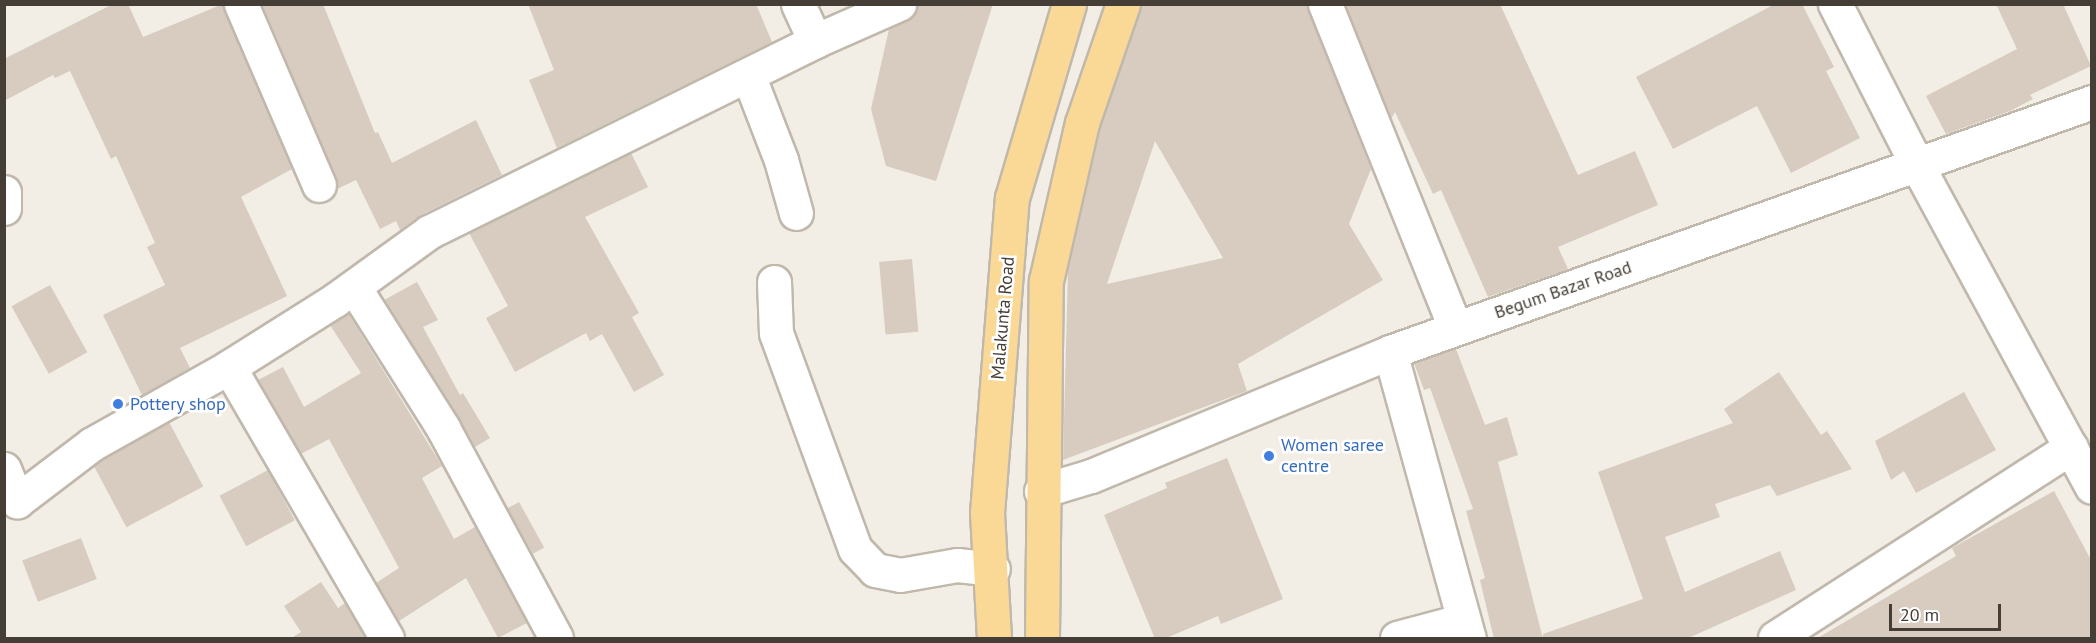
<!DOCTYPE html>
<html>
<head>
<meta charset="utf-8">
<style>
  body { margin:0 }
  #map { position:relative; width:2096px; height:643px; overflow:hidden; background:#f2eee6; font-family:"PT Sans",sans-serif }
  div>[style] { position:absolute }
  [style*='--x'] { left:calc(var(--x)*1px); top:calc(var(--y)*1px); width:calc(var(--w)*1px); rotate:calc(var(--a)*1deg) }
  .building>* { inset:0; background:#d7ccbf; transform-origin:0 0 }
  .roads { filter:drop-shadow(2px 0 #c1b8ac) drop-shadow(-2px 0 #c1b8ac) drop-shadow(0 2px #c1b8ac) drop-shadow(0 -2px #c1b8ac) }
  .minor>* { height:33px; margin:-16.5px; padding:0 16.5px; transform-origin:16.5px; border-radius:16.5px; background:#fff }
  .primary>* { height:33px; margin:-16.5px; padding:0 16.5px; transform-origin:16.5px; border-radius:16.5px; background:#fad997 }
  .dots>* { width:16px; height:16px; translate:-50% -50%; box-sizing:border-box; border:3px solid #fff; border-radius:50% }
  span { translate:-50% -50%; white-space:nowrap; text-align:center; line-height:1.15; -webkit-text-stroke:5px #fff; paint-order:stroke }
  .street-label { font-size:18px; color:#453e36 }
  .shop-label { font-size:18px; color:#366cbe }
  .left { translate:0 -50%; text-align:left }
  .frame { position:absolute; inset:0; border:6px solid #453e36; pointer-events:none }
  .scale { position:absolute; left:1889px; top:604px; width:112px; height:27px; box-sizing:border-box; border:3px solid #453e36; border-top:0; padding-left:8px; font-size:18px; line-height:21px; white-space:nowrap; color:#453e36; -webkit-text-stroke:4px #fff; paint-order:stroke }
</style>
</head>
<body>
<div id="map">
  <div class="building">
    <i style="clip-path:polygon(113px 4px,128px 4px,143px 37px,223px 4px,292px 169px,241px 197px,287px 296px,180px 348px,190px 368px,142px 395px,103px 315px,165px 285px,147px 247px,155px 243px,116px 156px,111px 159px,70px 71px,55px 78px,53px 75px,4px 101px,4px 59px)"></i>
    <i style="clip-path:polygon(262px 4px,323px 4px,375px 133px,378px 132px,392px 163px,476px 120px,502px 175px,421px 215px,400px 230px,396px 221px,380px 229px,356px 180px,337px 189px,336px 178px)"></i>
    <i style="clip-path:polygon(528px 4px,756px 4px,772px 42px,557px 148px,529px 80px,554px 70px)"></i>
    <i style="clip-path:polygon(917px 4px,993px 4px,936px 181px,886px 166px,871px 109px,889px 29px,914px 16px)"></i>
    <i style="clip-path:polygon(evenodd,1141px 4px,1307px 4px,1371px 169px,1349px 224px,1383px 280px,1238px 364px,1247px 391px,1063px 460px,1068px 269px,1100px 128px,1141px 4px,1155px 141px,1223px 258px,1107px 284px,1155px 141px)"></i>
    <i style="clip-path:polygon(1345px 4px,1500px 4px,1578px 175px,1635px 151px,1658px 205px,1558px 247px,1568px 269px,1488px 297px,1441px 190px,1433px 194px,1395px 112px,1391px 119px)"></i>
    <i style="clip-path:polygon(1775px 4px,1802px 4px,1834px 67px,1826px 71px,1860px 138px,1791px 173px,1757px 106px,1673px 149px,1636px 77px)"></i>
    <i style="clip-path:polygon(1996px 4px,2063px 4px,2091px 66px,2030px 95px,2033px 99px,2010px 111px,1946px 134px,1926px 96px,2017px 49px)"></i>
    <i style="clip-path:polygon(631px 153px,648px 187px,585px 217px,639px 313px,632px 317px,664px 375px,634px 392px,602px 334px,590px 341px,586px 333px,515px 372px,486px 318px,508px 306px,469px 233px)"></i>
    <i style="left:912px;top:259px;width:73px;height:33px;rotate:85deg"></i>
    <i style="clip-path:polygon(417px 282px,438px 320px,423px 327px,460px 395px,463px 393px,490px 438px,475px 447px,384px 300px)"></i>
    <i style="left:50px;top:285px;width:77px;height:44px;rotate:61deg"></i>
    <i style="clip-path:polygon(348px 313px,442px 466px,422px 478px,454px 539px,475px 527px,527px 623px,498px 638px,466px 578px,399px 621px,376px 583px,399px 568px,329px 439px,301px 454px,258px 380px,283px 367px,304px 407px,361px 373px,330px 325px)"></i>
    <i style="clip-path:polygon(1456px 349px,1485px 425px,1507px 417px,1518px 455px,1498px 462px,1543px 639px,1494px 639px,1480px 580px,1485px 578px,1466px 511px,1473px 509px,1430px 388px,1424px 390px,1414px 363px)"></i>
    <i style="clip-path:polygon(1779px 372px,1821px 435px,1827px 431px,1852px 469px,1777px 496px,1770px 485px,1715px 504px,1720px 517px,1665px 537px,1685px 592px,1780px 551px,1796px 590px,1686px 639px,1543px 639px,1543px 634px,1643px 599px,1598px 472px,1733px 423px,1724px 409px)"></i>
    <i style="clip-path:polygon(1964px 392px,1996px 450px,1916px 493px,1904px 471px,1891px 480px,1875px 441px)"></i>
    <i style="left:169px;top:422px;width:73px;height:87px;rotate:62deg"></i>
    <i style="clip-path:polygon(1227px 458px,1283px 599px,1221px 624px,1218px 616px,1164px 639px,1155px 639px,1104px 515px,1167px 488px,1165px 483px)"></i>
    <i style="left:268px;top:470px;width:57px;height:55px;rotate:62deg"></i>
    <i style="clip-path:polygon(2054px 491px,2091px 560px,2091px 639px,1816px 639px,1956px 556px,1952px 548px)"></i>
    <i style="left:519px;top:502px;width:52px;height:13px;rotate:61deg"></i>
    <i style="left:81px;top:538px;width:44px;height:63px;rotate:69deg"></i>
    <i style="clip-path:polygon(321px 582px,338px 608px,345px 603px,366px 639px,290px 639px,301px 632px,284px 606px)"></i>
  </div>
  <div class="roads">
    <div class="minor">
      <i style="--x:241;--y:4;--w:197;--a:66.7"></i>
      <i style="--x:798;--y:4;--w:41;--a:65.3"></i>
      <i style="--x:1325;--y:4;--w:349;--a:68.1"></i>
      <i style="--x:1835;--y:4;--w:181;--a:63"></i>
      <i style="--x:1917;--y:165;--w:366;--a:61.5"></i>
      <i style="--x:749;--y:77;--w:89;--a:68.9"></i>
      <i style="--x:781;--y:160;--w:55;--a:74.2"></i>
      <i style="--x:4;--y:192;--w:16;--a:90"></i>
      <i style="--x:774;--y:282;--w:51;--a:87.8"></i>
      <i style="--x:776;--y:333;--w:230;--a:69.9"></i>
      <i style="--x:855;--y:549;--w:29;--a:46"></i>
      <i style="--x:875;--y:570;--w:25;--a:11"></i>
      <i style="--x:900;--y:575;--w:58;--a:-10"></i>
      <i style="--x:957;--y:565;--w:36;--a:6"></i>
      <i style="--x:354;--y:287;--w:167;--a:57.7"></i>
      <i style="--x:443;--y:428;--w:238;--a:61.7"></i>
      <i style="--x:1390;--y:352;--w:297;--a:74.6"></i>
      <i style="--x:229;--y:367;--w:314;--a:59.8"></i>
      <i style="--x:4;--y:469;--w:35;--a:68"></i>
      <i style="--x:17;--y:501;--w:94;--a:-37.2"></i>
      <i style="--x:92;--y:444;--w:157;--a:-29.3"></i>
      <i style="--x:229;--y:367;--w:125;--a:-32.3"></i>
      <i style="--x:335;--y:300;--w:116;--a:-35.9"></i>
      <i style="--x:429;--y:232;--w:431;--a:-26.3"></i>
      <i style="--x:815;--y:41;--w:92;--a:-23.8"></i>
      <i style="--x:1041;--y:491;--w:52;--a:-16.7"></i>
      <i style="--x:1091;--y:476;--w:324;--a:-22.5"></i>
      <i style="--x:1390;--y:352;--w:745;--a:-19.6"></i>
      <i style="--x:1397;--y:638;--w:69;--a:-15"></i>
      <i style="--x:1775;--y:638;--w:352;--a:-32.8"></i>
    </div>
    <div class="primary">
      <i style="--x:994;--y:638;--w:125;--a:-93.2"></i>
      <i style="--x:987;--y:513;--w:316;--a:-85.5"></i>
      <i style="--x:1012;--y:198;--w:202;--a:-73.6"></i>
      <i style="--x:1042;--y:638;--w:357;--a:-89.4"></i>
      <i style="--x:1046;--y:281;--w:162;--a:-77.2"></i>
      <i style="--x:1082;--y:123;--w:126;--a:-71"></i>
    </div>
  </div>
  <div class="dots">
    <i style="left:118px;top:404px;background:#3f7fe0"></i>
    <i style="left:1269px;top:456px;background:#3f7fe0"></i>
  </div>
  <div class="street-label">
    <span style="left:1563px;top:290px;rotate:-19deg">Begum Bazar Road</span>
    <span style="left:1003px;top:318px;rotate:-85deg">Malakunta Road</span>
  </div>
  <div class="shop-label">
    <span class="left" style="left:130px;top:404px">Pottery shop</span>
    <span class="left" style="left:1281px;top:456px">Women saree<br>centre</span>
  </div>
  <div class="frame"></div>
  <div class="scale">20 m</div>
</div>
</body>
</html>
